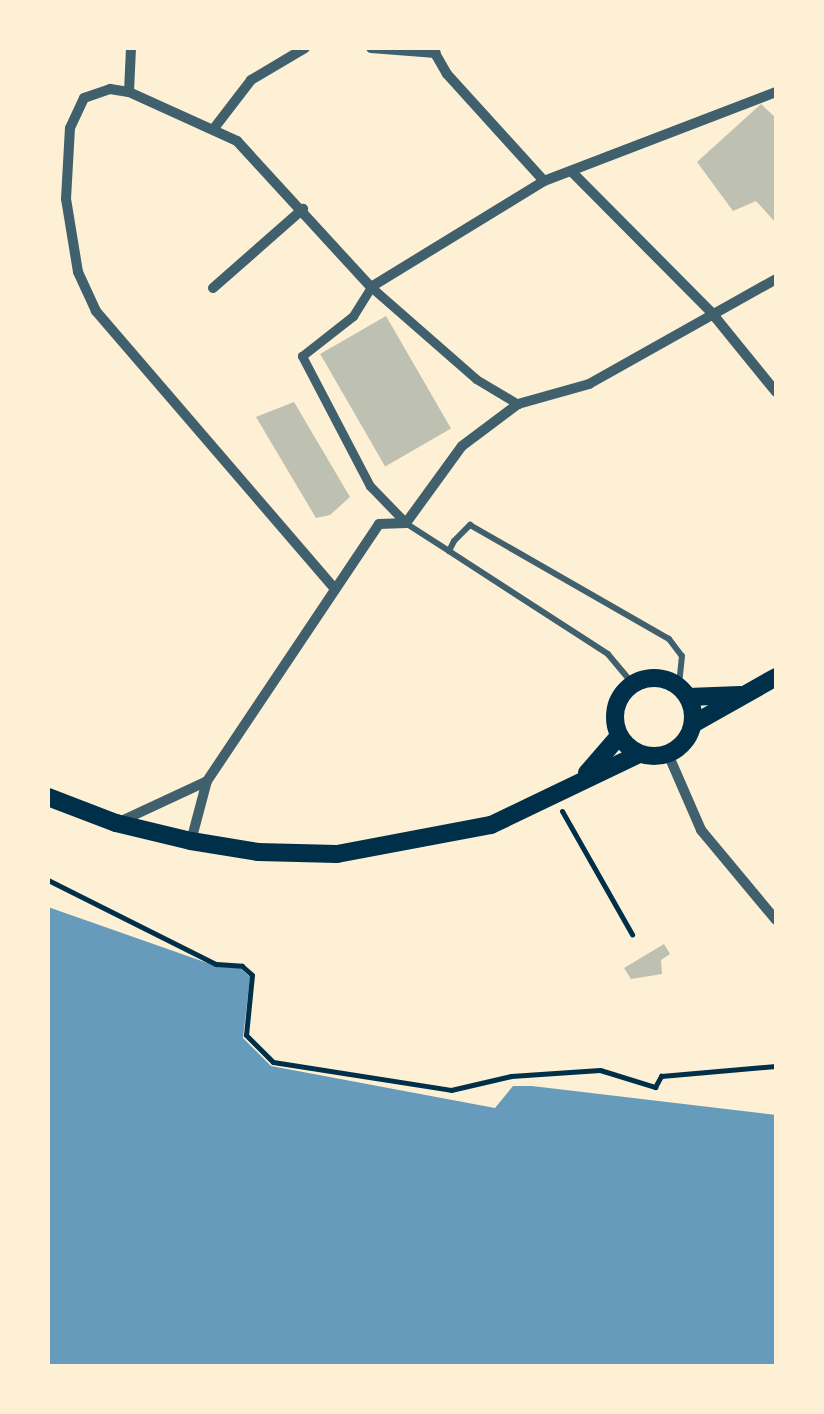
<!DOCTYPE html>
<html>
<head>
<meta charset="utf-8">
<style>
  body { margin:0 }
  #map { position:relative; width:824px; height:1414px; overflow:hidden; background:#fdf0d5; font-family:Mulish,sans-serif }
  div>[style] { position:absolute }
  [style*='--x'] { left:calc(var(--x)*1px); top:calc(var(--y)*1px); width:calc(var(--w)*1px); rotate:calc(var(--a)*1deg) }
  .water>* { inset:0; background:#669bbc }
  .building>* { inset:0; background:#bec0b2; transform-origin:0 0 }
  .path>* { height:5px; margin:-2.5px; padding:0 2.5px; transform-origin:2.5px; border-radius:2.5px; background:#003049 }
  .service>* { height:6px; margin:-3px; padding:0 3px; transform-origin:3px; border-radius:3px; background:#3f606c }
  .pedestrian>* { height:9px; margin:-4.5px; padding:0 4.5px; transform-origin:4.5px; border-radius:4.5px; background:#3f606c }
  .minor>* { height:10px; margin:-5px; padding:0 5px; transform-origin:5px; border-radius:5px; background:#3f606c }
  .secondary>* { height:18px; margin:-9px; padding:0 9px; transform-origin:9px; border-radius:9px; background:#003049 }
  .secondary>.ring { margin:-9px; padding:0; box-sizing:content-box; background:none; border:18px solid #003049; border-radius:50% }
  span { translate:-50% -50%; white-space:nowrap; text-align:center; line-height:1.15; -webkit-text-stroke:9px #fdf0d5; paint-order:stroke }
  .frame { position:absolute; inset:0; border:50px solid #fdf0d5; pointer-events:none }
</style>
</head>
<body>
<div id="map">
  <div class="water">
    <i style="clip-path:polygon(48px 907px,216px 966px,240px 968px,250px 977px,243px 1038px,271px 1066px,495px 1108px,513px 1086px,532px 1086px,776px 1115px,776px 1366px,48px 1366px)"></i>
  </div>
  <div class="building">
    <i style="clip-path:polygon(761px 104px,776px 118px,776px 223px,756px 201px,733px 211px,697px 162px)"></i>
    <i style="left:386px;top:316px;width:130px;height:76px;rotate:60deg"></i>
    <i style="clip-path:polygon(294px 402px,350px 497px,330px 515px,316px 518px,256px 417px)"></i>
    <i style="clip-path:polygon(664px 944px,670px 954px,661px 960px,662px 974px,631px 979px,624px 968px)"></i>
  </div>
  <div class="path">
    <i style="--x:562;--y:811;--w:142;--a:60.4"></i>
    <i style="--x:48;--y:880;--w:188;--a:26.6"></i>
    <i style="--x:216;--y:964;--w:26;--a:4"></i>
    <i style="--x:242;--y:966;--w:13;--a:42"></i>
    <i style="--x:252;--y:975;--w:60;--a:95.7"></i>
    <i style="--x:246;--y:1035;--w:38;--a:45"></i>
    <i style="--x:273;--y:1062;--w:180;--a:8.9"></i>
    <i style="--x:451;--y:1090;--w:62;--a:-13.1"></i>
    <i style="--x:511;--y:1076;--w:89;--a:-3.9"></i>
    <i style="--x:600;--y:1070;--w:58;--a:17.2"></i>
    <i style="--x:655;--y:1087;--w:13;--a:-61"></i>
    <i style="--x:661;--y:1076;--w:115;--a:-5"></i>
  </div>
  <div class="service">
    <i style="--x:407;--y:524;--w:50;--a:32.7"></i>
    <i style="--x:633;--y:684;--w:39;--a:-130"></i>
    <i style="--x:608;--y:654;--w:189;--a:-147.1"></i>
    <i style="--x:449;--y:551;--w:11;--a:-63"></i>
    <i style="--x:454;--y:541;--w:23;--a:-45"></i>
    <i style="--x:470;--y:525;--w:229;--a:29.8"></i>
    <i style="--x:669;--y:639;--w:21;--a:53"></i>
    <i style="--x:682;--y:656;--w:31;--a:96"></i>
  </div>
  <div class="pedestrian">
    <i style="--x:406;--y:523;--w:52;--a:-134.2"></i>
    <i style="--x:370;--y:486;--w:147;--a:-117.6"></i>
    <i style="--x:302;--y:356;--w:65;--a:-38.1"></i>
    <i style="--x:353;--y:316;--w:34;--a:-58"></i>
    <i style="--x:371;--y:287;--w:140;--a:41.2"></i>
    <i style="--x:476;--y:379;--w:49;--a:30.8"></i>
  </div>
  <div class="minor">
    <i style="--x:371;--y:48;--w:65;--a:4.4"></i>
    <i style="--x:432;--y:48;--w:30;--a:60"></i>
    <i style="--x:447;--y:74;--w:144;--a:47.8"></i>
    <i style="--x:129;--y:92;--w:44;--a:-87.4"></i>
    <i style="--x:215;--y:127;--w:59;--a:-52.5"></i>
    <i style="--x:251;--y:80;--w:63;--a:-30.7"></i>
    <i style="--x:571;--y:171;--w:199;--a:45.2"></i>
    <i style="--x:711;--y:312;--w:103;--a:50.9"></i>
    <i style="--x:213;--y:288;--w:120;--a:-41.3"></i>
    <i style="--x:335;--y:589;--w:367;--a:-130.7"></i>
    <i style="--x:96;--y:311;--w:43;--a:-114.8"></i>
    <i style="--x:78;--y:272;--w:74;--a:-99.3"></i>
    <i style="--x:66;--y:199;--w:71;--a:-86.8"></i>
    <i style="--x:70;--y:128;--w:33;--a:-65"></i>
    <i style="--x:84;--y:98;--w:28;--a:-19"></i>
    <i style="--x:110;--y:89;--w:19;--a:9"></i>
    <i style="--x:129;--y:92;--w:119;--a:24.4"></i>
    <i style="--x:237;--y:141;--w:198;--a:47.5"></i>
    <i style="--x:371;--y:287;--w:203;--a:-31.5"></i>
    <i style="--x:544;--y:181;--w:248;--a:-21"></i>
    <i style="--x:668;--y:754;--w:83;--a:66.5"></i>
    <i style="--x:701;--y:830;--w:117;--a:50.2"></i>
    <i style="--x:117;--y:823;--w:99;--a:-25"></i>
    <i style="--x:191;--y:841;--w:62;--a:-75.1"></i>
    <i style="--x:207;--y:781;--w:309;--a:-56.2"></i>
    <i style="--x:379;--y:524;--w:27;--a:-2"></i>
    <i style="--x:406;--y:523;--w:95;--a:-54"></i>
    <i style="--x:462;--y:446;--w:70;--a:-36.9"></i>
    <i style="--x:518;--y:404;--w:74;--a:-15.7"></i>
    <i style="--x:589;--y:384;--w:214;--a:-29.3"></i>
  </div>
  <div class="secondary">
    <i class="ring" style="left:615px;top:678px;width:60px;height:60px"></i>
    <i style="--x:688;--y:697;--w:52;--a:-2.2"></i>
    <i style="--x:693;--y:724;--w:95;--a:-29.5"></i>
    <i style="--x:587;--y:773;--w:49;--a:-49.1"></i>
    <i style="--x:48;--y:797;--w:73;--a:20.9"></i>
    <i style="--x:116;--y:823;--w:77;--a:13.5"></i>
    <i style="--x:191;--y:841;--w:68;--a:9.3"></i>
    <i style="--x:258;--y:852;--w:79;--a:1.5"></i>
    <i style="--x:337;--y:854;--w:157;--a:-10.7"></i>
    <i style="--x:491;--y:825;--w:164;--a:-25.6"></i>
  </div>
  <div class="frame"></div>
</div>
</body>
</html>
